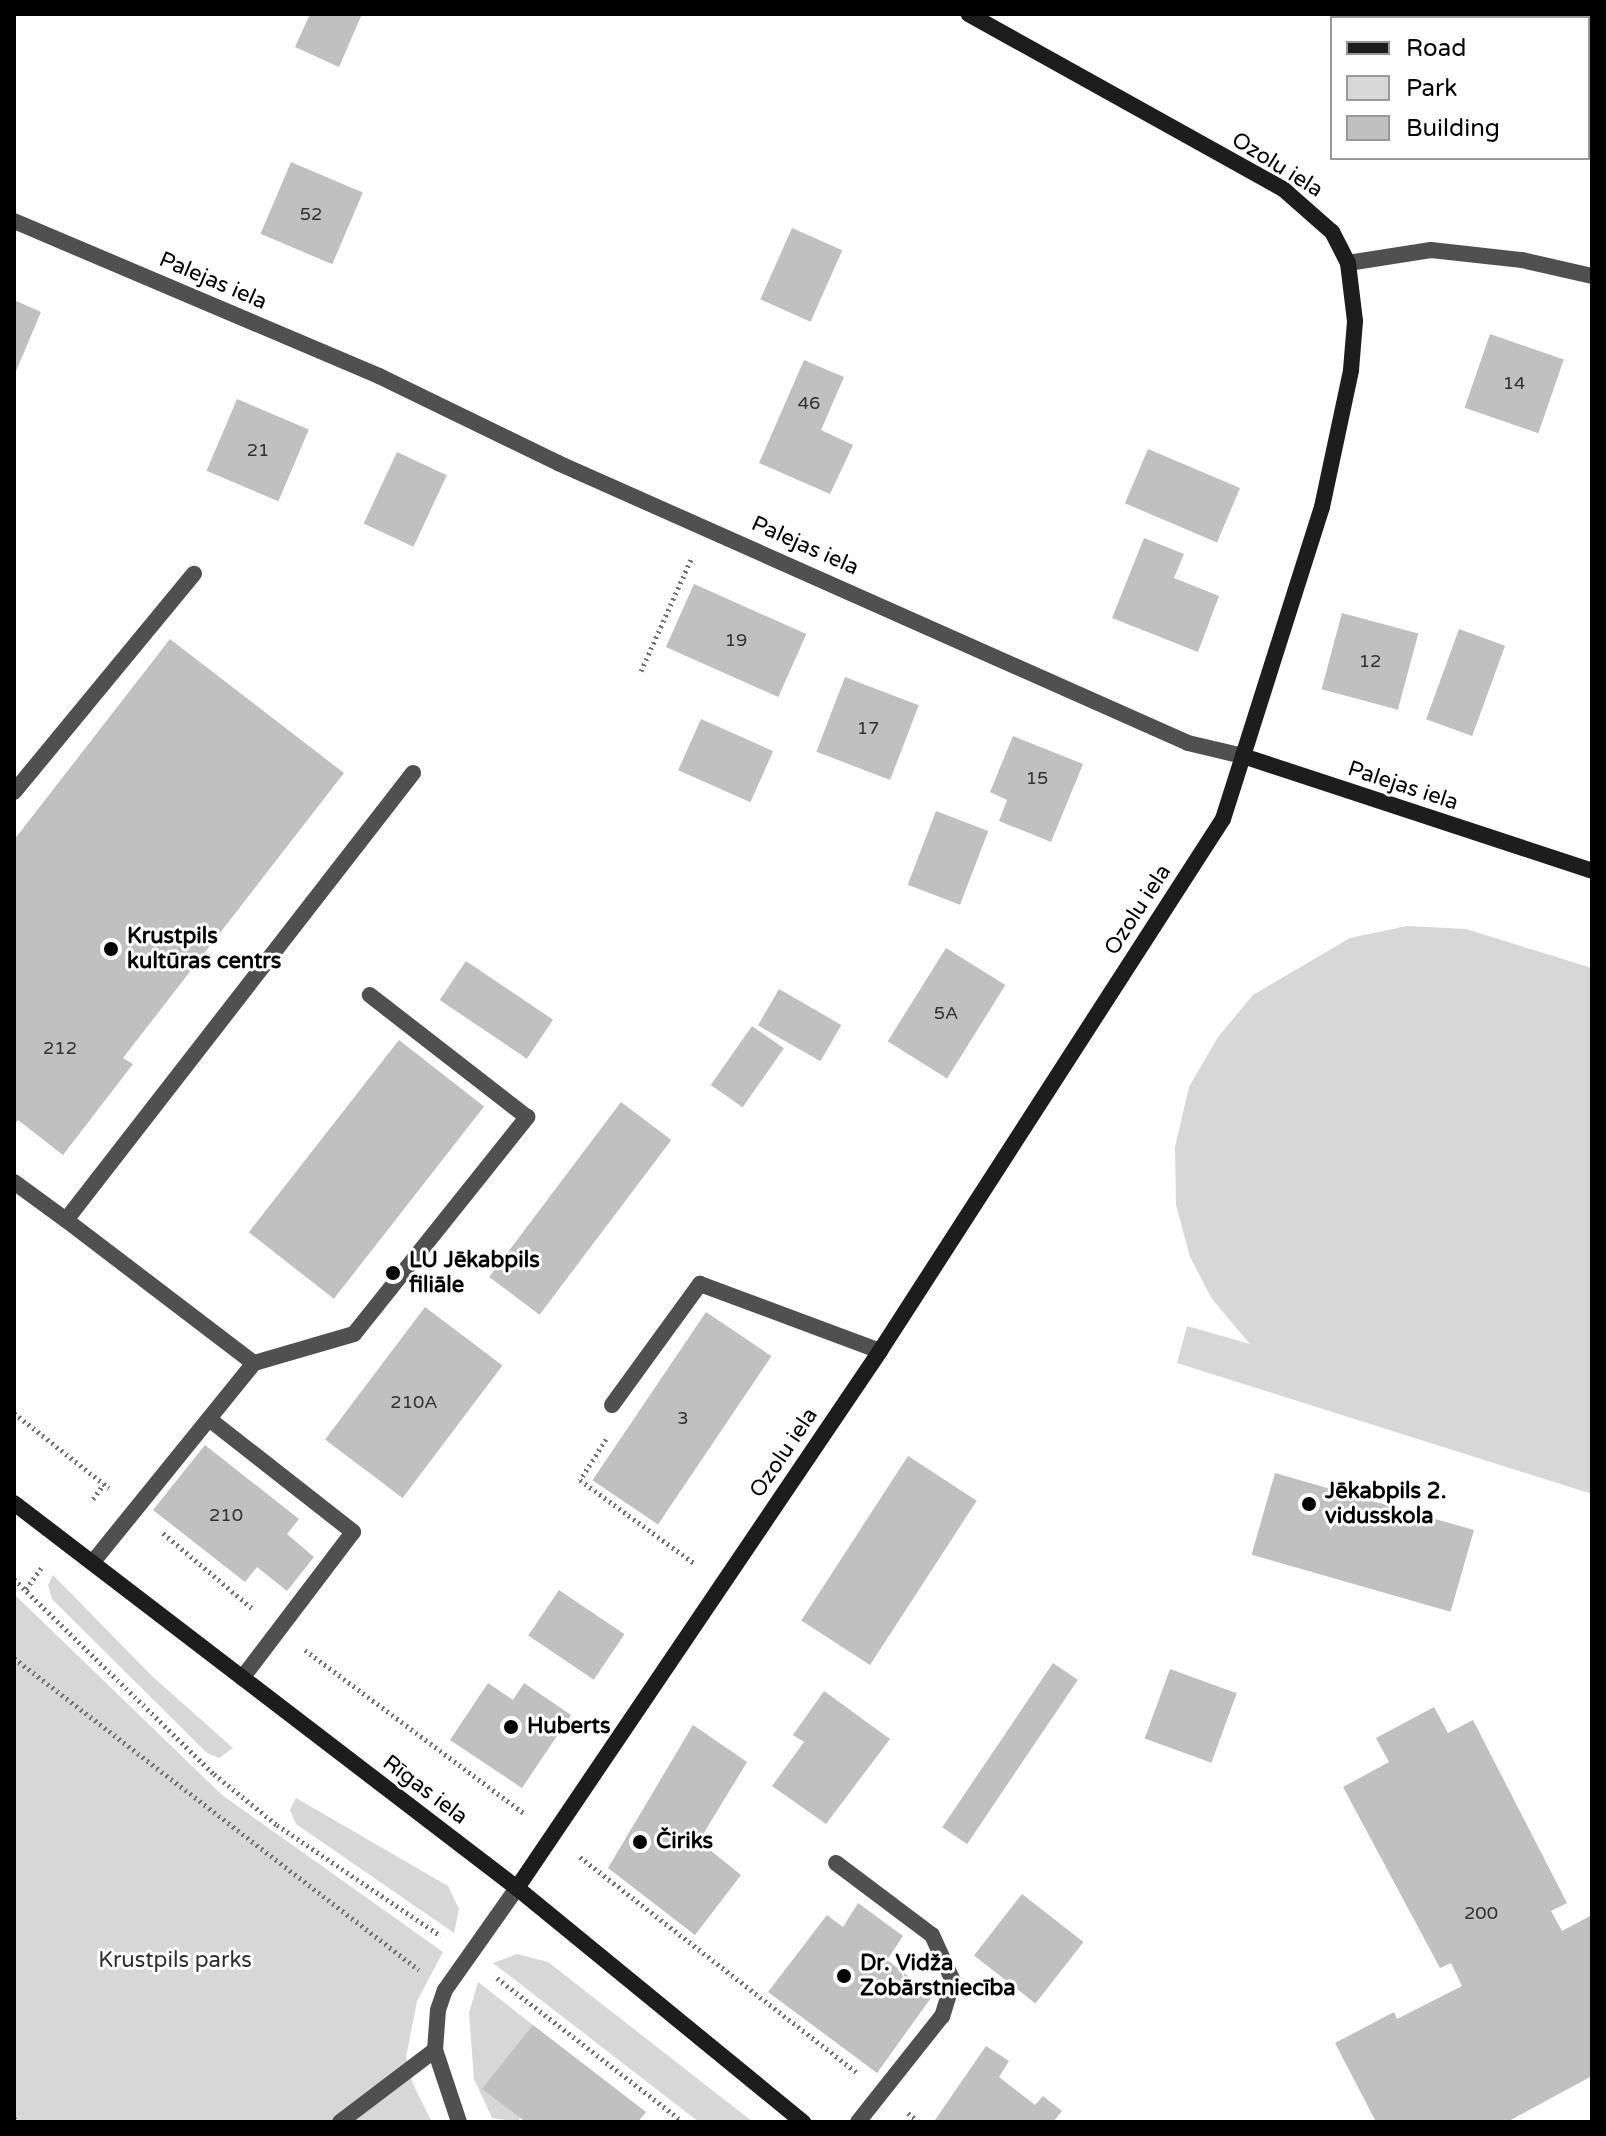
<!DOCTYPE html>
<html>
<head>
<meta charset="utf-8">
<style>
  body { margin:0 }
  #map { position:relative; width:1606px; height:2136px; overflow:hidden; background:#fff; font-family:"Varela Round",sans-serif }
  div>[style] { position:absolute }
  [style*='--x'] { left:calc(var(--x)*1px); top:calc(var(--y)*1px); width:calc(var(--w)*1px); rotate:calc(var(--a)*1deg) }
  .green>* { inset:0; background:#d7d7d7 }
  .building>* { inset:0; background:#c0c0c0; transform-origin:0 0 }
  .path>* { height:5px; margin-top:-2.5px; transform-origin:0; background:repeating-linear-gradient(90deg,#727272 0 2px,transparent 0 6px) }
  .lane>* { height:16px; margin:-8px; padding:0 8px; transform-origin:8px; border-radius:8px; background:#505050 }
  .street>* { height:16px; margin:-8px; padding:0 8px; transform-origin:8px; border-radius:8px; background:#505050 }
  .secondary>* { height:16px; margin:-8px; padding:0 8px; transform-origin:8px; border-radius:8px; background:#1d1d1d }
  .dots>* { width:22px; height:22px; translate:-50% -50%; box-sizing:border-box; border:4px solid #fff; border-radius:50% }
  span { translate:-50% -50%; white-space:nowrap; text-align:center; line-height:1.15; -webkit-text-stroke:6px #fff; paint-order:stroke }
  .number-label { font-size:18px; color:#303030 }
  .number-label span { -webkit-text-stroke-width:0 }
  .street-label { font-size:22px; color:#000 }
  .poi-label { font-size:22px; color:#000; font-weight:700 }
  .left { translate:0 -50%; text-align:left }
  .park-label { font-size:22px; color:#2e2e2e }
  .frame { position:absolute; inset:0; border:16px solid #000; pointer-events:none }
  .legend { position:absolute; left:1330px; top:16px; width:260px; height:144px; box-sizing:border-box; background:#fff; border:2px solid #999; margin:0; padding:10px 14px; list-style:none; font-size:24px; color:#000 }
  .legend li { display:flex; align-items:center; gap:16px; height:40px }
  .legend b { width:40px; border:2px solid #999 }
</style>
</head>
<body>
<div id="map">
  <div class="green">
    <i style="clip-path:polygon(1407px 926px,1466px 929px,1592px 968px,1592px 1494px,1177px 1363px,1187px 1326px,1250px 1344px,1212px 1299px,1190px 1257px,1176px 1205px,1175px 1147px,1189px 1087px,1218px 1037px,1253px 995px,1350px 938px)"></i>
    <i style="clip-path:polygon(53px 1575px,153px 1677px,233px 1748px,219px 1758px,207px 1753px,52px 1599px,48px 1585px)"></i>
    <i style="clip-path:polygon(14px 1594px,222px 1795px,443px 1952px,417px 2001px,406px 2057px,413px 2084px,432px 2122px,14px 2122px)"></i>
    <i style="clip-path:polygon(296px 1798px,448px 1886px,459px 1909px,454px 1933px,296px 1824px,290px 1810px)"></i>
    <i style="clip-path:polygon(517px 1954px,548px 1962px,753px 2122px,699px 2122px,493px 1963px)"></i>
    <i style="clip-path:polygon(478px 1982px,533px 2025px,519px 2122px,492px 2118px,474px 2079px,469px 2013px)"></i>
  </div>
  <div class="building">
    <i style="clip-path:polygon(310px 14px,362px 14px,339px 67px,295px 47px)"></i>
    <i style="left:291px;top:162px;width:78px;height:78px;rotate:23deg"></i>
    <i style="left:792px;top:228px;width:55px;height:78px;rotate:24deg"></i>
    <i style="clip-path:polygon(14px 300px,41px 312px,14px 376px)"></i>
    <i style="left:1490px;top:334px;width:78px;height:78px;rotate:19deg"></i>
    <i style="clip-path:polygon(804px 360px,844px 377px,821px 430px,853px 445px,830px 494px,759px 463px)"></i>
    <i style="left:237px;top:399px;width:78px;height:78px;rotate:23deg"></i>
    <i style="left:1148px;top:449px;width:100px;height:59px;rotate:23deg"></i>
    <i style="left:397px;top:452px;width:55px;height:79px;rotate:25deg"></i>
    <i style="clip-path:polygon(1144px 538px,1184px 554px,1174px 578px,1219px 596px,1198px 652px,1112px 618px)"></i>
    <i style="left:694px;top:584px;width:123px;height:69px;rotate:24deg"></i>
    <i style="left:1342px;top:613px;width:79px;height:79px;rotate:15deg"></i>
    <i style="left:1459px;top:629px;width:49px;height:96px;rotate:20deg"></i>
    <i style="clip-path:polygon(170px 639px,344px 773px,123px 1058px,133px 1064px,63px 1155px,18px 1120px,14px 1125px,14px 840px)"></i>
    <i style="left:845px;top:677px;width:79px;height:80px;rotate:21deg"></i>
    <i style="left:701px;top:719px;width:79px;height:56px;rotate:24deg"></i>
    <i style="clip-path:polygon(1013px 736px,1083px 764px,1051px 842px,999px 821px,1007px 800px,990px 792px)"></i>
    <i style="left:936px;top:811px;width:56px;height:79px;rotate:21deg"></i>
    <i style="left:946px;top:948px;width:70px;height:110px;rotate:32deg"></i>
    <i style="left:466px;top:961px;width:105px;height:47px;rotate:34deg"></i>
    <i style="left:779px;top:989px;width:72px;height:42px;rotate:30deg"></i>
    <i style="left:752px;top:1026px;width:39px;height:72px;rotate:35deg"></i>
    <i style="left:399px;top:1040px;width:108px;height:244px;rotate:38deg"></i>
    <i style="left:621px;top:1102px;width:63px;height:219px;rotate:37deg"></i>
    <i style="left:425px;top:1307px;width:97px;height:166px;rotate:37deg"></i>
    <i style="left:706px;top:1312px;width:79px;height:203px;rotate:34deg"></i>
    <i style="clip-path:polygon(205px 1445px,299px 1519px,287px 1534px,314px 1557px,287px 1591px,257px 1567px,245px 1582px,153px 1510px)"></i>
    <i style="left:908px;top:1456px;width:82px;height:196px;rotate:33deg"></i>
    <i style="left:1275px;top:1473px;width:207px;height:85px;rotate:16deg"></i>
    <i style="left:559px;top:1590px;width:79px;height:55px;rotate:34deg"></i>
    <i style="left:1053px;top:1663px;width:30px;height:198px;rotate:34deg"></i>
    <i style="left:1170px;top:1669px;width:71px;height:74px;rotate:20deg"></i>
    <i style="clip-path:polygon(488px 1683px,513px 1700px,524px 1683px,571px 1715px,522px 1788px,450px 1740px)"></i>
    <i style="clip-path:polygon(824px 1691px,890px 1739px,826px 1824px,772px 1786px,804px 1742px,793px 1735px)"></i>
    <i style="clip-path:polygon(1434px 1707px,1448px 1733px,1473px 1720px,1567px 1903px,1551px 1911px,1562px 1931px,1592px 1915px,1592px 2076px,1507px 2122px,1376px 2122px,1335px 2043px,1394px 2012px,1397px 2019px,1462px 1986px,1451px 1963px,1440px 1968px,1343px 1787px,1389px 1762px,1376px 1738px)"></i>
    <i style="clip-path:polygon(693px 1725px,747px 1762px,699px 1841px,741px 1875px,695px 1935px,608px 1868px)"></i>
    <i style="left:1022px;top:1894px;width:78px;height:78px;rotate:38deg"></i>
    <i style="clip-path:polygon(858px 1903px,903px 1936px,887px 1960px,933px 1995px,877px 2073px,768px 1992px,827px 1915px,843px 1927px)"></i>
    <i style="clip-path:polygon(533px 2025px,646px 2112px,638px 2122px,526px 2122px,482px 2089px)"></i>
    <i style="clip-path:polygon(986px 2046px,1009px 2061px,999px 2077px,1035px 2105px,1043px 2096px,1062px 2111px,1053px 2122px,935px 2120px)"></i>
  </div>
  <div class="path">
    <i style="--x:641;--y:671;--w:123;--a:-65.9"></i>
    <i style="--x:14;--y:1413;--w:121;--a:38.3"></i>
    <i style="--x:606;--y:1439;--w:49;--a:122.4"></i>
    <i style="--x:580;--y:1480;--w:141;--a:36.1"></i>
    <i style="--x:93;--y:1499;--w:19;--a:-54"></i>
    <i style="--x:163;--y:1533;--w:118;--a:40.2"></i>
    <i style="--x:14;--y:1579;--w:279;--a:44.3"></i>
    <i style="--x:214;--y:1774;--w:81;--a:39"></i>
    <i style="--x:277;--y:1825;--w:198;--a:34.1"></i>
    <i style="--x:26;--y:1589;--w:26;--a:-54"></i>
    <i style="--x:305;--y:1650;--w:274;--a:36.7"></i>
    <i style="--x:14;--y:1658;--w:511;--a:37.61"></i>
    <i style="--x:580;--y:1857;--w:350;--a:37.9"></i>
    <i style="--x:497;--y:1978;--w:235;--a:37.7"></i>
    <i style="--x:908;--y:2113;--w:14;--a:39"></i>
    <i style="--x:14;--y:2118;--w:4;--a:63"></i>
  </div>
  <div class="lane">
    <i style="--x:14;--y:792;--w:283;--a:-50.5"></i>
    <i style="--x:14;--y:1182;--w:64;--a:36.2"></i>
    <i style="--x:66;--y:1220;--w:566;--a:-52.18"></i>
    <i style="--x:66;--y:1220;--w:236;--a:37.3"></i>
    <i style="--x:254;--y:1363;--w:257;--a:129"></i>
    <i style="--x:254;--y:1363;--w:104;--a:-16.2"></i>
    <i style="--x:354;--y:1334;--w:278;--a:-51.4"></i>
    <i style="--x:527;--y:1117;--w:199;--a:-142.2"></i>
    <i style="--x:209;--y:1419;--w:183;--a:38.1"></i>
    <i style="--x:353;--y:1532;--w:183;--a:127.2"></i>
    <i style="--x:836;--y:1863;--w:120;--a:36.9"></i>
    <i style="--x:932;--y:1935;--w:51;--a:65.5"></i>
    <i style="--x:953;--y:1981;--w:37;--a:107"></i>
    <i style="--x:942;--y:2016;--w:135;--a:128.4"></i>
    <i style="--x:340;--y:2122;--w:119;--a:-37.2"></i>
  </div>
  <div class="street">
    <i style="--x:14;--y:221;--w:397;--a:23"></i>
    <i style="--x:379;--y:376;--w:199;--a:25.9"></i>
    <i style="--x:558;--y:463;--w:689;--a:23.96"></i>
    <i style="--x:1188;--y:743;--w:57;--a:13.3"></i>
    <i style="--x:1348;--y:263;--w:84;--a:-8.9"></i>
    <i style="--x:1431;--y:250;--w:92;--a:6.3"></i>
    <i style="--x:1522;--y:260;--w:72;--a:12.9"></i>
    <i style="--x:612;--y:1405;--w:150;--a:-54"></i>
    <i style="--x:700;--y:1284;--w:192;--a:20.4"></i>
    <i style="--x:459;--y:2122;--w:76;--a:-108.4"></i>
    <i style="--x:435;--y:2050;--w:40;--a:-85.7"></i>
    <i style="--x:438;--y:2010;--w:21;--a:-71"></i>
    <i style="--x:445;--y:1990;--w:125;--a:-54.8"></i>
  </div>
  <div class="secondary">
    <i style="--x:1243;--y:756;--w:367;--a:18.2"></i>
    <i style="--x:14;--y:1503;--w:633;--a:37.43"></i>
    <i style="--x:517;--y:1888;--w:370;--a:39.3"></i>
    <i style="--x:517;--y:1888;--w:648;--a:-55.94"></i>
    <i style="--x:880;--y:1351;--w:633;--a:-57.19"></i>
    <i style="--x:1223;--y:819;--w:327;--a:-72.4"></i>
    <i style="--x:1322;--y:507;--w:140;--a:-78"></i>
    <i style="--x:1351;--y:370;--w:49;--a:-85.3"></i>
    <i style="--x:1355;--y:321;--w:58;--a:-96.9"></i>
    <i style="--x:1348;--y:263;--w:35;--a:-117"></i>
    <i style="--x:1332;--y:232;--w:65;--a:-138.7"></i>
    <i style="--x:1283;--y:189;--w:360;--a:-150.9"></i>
  </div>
  <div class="dots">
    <i style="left:111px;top:949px;background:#000"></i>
    <i style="left:393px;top:1273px;background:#000"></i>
    <i style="left:1309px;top:1504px;background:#000"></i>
    <i style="left:511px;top:1727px;background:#000"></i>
    <i style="left:640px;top:1842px;background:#000"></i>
    <i style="left:844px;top:1976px;background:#000"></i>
  </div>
  <div class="number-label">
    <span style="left:311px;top:214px">52</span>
    <span style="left:1514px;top:383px">14</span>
    <span style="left:809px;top:403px">46</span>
    <span style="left:258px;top:450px">21</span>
    <span style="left:736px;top:640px">19</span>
    <span style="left:1370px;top:661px">12</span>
    <span style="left:868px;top:728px">17</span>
    <span style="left:1037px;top:778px">15</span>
    <span style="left:946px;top:1013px">5A</span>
    <span style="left:60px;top:1048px">212</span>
    <span style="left:414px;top:1402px">210A</span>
    <span style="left:683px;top:1418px">3</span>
    <span style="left:226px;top:1515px">210</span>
    <span style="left:1481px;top:1913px">200</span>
  </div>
  <div class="street-label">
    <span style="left:1277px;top:165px;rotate:32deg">Ozolu iela</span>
    <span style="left:213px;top:281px;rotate:23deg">Palejas iela</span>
    <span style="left:805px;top:546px;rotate:24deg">Palejas iela</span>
    <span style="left:1403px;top:786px;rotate:18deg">Palejas iela</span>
    <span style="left:1138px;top:910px;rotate:-57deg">Ozolu iela</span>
    <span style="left:784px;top:1453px;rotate:-56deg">Ozolu iela</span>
    <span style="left:425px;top:1790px;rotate:37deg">Rīgas iela</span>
  </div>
  <div class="poi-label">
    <span class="left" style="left:127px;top:949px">Krustpils<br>kultūras centrs</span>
    <span class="left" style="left:409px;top:1273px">LU Jēkabpils<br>filiāle</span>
    <span class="left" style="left:1325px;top:1504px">Jēkabpils 2.<br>vidusskola</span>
    <span class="left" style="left:527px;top:1727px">Huberts</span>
    <span class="left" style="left:656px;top:1842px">Čiriks</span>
    <span class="left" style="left:860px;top:1976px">Dr. Vidža<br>Zobārstniecība</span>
  </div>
  <div class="park-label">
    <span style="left:175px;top:1961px">Krustpils parks</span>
  </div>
  <div class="frame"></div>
  <ul class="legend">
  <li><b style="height:10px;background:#1d1d1d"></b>Road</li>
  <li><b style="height:22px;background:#d7d7d7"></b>Park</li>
  <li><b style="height:22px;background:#c0c0c0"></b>Building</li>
  </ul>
</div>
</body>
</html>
